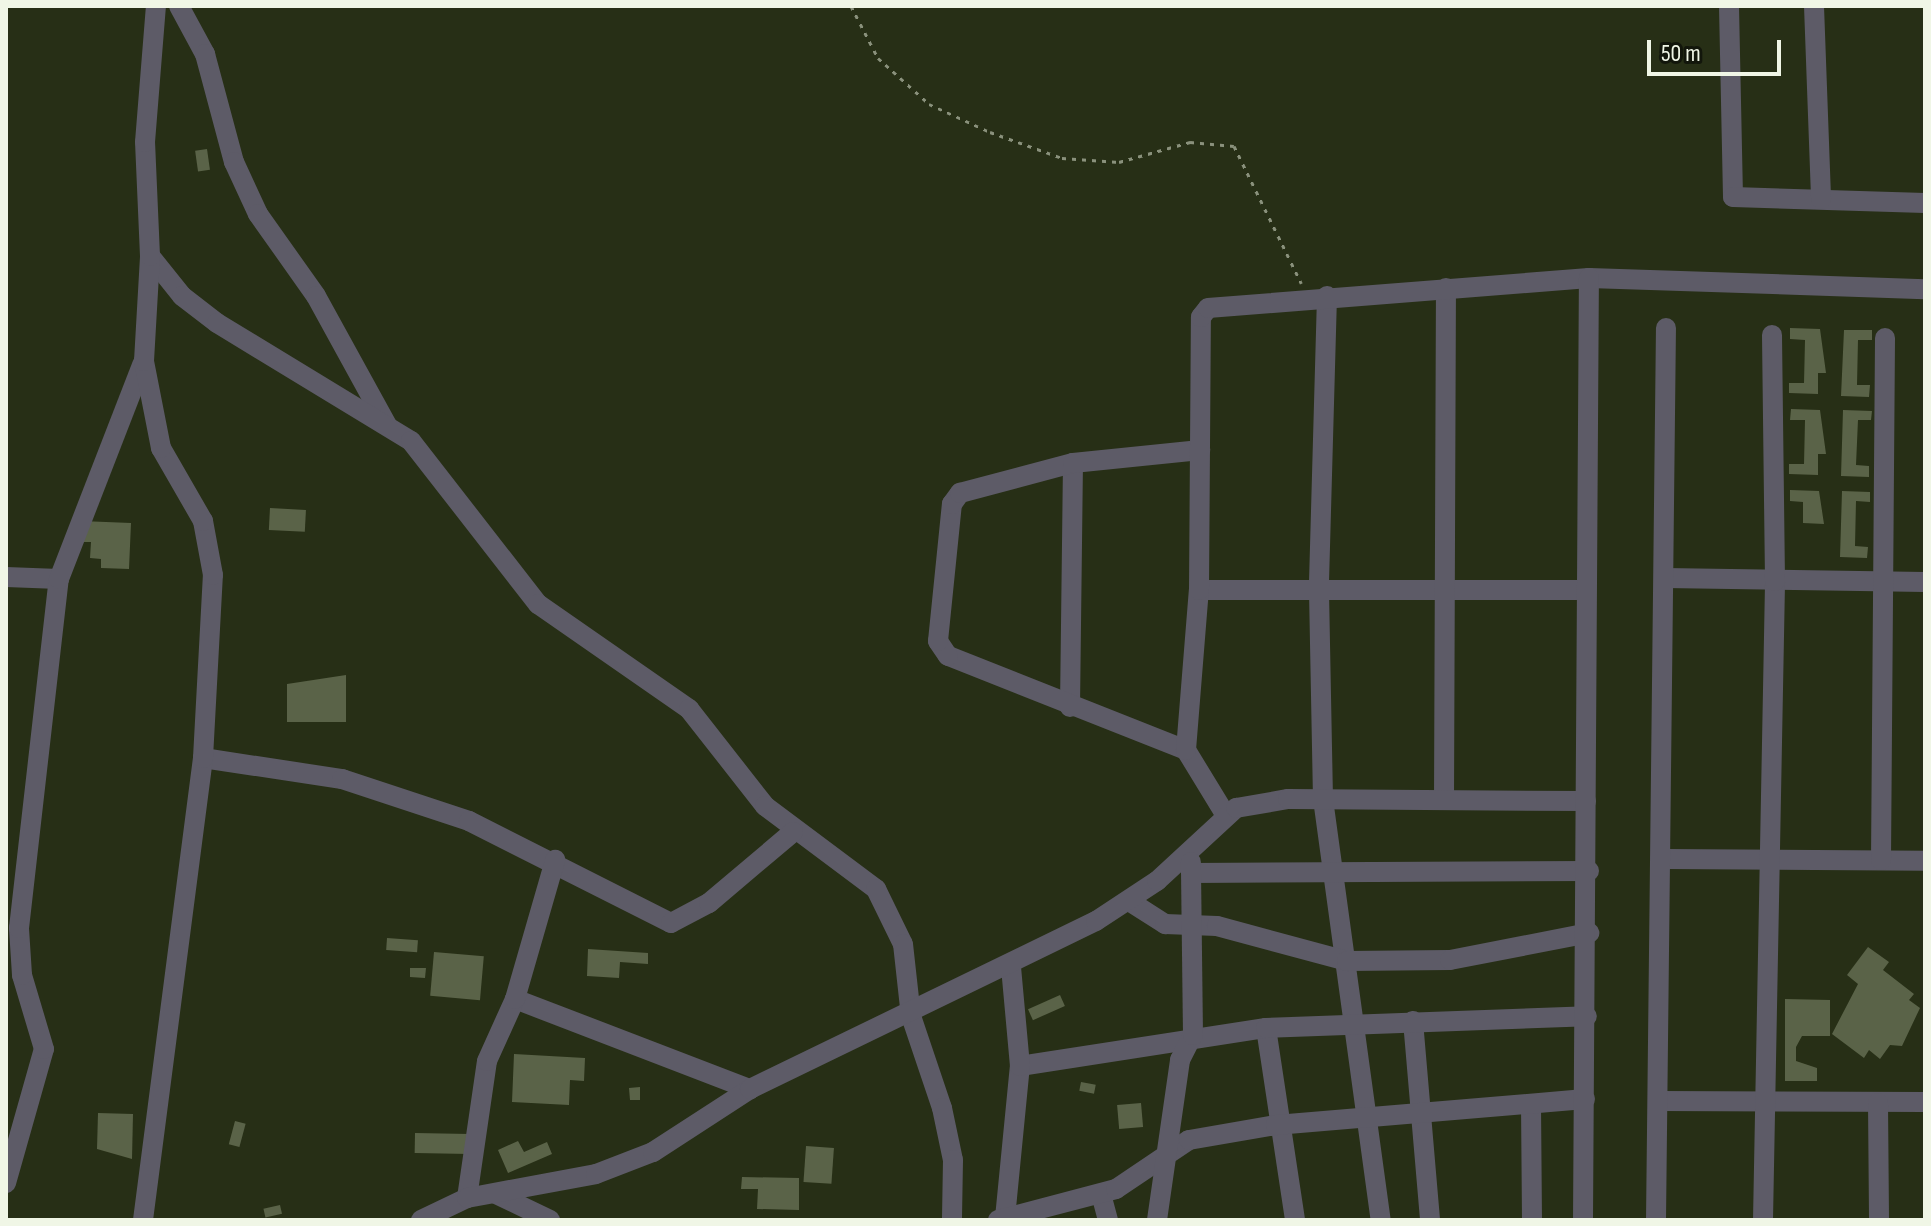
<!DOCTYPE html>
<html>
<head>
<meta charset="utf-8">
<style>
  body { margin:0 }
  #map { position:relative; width:1931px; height:1226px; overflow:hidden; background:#272f16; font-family:"Sofia Sans Condensed",sans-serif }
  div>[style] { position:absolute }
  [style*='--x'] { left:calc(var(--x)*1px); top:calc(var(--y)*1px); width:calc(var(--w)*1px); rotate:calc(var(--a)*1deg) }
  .building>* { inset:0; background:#5a6348; transform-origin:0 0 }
  .path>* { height:3px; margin-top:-1.5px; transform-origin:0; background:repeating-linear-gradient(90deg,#8a917c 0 4px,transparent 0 10px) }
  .minor>* { height:20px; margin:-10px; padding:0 10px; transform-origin:10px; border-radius:10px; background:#5d5b67 }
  span { translate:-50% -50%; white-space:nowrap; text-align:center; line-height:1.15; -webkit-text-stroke:7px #12160b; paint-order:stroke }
  .frame { position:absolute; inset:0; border:8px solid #f0f6e6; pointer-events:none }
  .scale { position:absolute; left:1647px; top:40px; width:134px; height:36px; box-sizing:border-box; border:4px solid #f0f6e6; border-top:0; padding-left:10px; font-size:24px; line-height:28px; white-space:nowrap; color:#f0f6e6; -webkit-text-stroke:6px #12160b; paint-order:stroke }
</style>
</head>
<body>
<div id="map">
  <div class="building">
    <i style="left:207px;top:149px;width:21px;height:12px;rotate:82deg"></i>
    <i style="clip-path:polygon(1790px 328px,1820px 329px,1826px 373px,1818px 373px,1818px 394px,1789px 393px,1789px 383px,1804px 383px,1805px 340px,1790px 339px)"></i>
    <i style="clip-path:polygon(1844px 330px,1872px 330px,1872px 340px,1858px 340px,1857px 385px,1870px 385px,1869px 397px,1841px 396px)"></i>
    <i style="clip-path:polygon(1791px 409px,1820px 410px,1826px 454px,1818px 454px,1818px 475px,1789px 474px,1789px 464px,1804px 464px,1805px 420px,1790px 420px)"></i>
    <i style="clip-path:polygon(1843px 410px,1872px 411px,1871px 420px,1858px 420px,1856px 465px,1869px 466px,1869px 477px,1841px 476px)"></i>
    <i style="clip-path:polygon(1790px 490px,1819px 491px,1824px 524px,1803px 523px,1803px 502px,1790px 501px)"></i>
    <i style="clip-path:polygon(1842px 491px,1870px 492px,1870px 502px,1856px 501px,1855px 546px,1868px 547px,1867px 558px,1840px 557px)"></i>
    <i style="left:270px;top:508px;width:36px;height:22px;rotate:3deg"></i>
    <i style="clip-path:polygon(81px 521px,131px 523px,129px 569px,101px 568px,101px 559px,90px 558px,91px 542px,80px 542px)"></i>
    <i style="clip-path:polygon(346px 675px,346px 722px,287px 722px,287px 684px)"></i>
    <i style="left:387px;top:938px;width:31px;height:12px;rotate:4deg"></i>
    <i style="clip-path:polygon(1868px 947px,1889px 962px,1883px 970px,1914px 994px,1909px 1000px,1920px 1008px,1902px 1046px,1890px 1045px,1880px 1059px,1869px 1050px,1864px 1058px,1832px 1034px,1858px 984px,1847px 975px)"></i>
    <i style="clip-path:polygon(588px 949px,648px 953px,648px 964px,620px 962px,619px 978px,587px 976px)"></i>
    <i style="left:434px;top:952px;width:50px;height:44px;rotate:5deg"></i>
    <i style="clip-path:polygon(410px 968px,426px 968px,425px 978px,410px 977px)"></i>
    <i style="left:1060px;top:995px;width:12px;height:35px;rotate:66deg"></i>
    <i style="clip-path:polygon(1785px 999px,1830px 1000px,1830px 1036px,1802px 1036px,1796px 1047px,1796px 1061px,1817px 1068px,1817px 1081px,1785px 1081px)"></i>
    <i style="clip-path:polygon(514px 1054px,585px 1058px,584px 1081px,570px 1080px,569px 1105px,512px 1102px)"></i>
    <i style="left:1081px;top:1082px;width:15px;height:9px;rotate:11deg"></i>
    <i style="clip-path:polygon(640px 1087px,640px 1100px,630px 1100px,629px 1088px)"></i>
    <i style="left:1141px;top:1103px;width:24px;height:24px;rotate:85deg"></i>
    <i style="clip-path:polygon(98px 1113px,133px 1114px,132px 1159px,97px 1149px)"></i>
    <i style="left:235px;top:1121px;width:11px;height:24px;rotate:15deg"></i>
    <i style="left:415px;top:1133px;width:55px;height:20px;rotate:1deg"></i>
    <i style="clip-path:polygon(518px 1141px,524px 1152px,547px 1142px,552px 1154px,508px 1173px,498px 1150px)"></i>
    <i style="left:806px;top:1146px;width:28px;height:36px;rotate:4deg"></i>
    <i style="clip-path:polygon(742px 1177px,799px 1178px,799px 1210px,757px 1209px,758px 1189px,741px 1189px)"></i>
    <i style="left:280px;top:1205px;width:9px;height:17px;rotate:77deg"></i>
  </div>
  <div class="path">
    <i style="--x:851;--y:6;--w:59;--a:62.6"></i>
    <i style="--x:878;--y:58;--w:69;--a:42"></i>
    <i style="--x:929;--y:104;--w:67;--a:24.7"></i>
    <i style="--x:990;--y:132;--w:77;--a:19.9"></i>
    <i style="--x:1062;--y:158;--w:57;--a:4"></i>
    <i style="--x:1119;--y:162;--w:74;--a:-15.7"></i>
    <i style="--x:1190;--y:142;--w:44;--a:5.2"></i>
    <i style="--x:1234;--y:146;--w:153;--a:63.9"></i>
  </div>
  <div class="minor">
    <i style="--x:179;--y:6;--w:55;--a:61.6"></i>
    <i style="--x:205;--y:54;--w:112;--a:75"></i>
    <i style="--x:234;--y:162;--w:57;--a:65.2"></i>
    <i style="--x:258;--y:214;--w:100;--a:54.7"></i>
    <i style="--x:316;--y:296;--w:147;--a:61.2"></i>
    <i style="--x:1729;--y:6;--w:191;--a:88.8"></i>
    <i style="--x:1733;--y:197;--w:192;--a:1.8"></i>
    <i style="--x:1814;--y:6;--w:193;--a:87.9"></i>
    <i style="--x:150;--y:256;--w:51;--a:51.3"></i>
    <i style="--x:182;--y:296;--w:44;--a:37.6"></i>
    <i style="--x:217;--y:323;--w:227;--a:31.3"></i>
    <i style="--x:411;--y:441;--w:207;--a:52.1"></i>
    <i style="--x:538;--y:604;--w:184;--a:34.8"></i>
    <i style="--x:689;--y:709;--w:123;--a:51.9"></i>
    <i style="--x:765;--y:806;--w:139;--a:36.8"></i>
    <i style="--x:876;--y:889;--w:61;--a:63.9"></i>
    <i style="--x:903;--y:944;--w:72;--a:83.7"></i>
    <i style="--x:911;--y:1016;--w:97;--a:71.4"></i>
    <i style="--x:942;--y:1108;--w:53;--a:78.1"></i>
    <i style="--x:953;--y:1160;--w:60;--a:91"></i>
    <i style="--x:1327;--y:296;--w:295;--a:91.6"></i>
    <i style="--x:1319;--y:591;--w:208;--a:88.9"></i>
    <i style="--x:1323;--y:799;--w:425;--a:82.2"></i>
    <i style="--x:6;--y:577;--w:53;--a:2.2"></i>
    <i style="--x:1665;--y:578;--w:260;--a:0.9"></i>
    <i style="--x:1199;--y:590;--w:386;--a:0"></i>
    <i style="--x:1070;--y:707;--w:244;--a:-89.3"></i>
    <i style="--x:1186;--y:750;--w:256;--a:-158.4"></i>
    <i style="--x:948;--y:656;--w:18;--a:-124"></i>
    <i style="--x:938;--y:641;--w:138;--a:-84.2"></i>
    <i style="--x:952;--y:504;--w:14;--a:-54"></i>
    <i style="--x:960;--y:493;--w:117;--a:-14.9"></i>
    <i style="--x:1073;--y:463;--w:128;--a:-5.8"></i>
    <i style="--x:203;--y:758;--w:141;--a:8.6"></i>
    <i style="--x:342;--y:779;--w:134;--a:18.3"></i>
    <i style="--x:469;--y:821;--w:226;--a:26.8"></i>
    <i style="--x:671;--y:923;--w:43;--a:-27.8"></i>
    <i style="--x:709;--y:903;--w:110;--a:-40.2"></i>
    <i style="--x:1444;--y:800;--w:512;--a:-89.78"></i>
    <i style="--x:1225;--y:814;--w:75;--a:-121.4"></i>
    <i style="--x:1186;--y:750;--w:161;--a:-85.4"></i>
    <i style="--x:1199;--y:590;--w:273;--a:-89.6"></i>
    <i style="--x:1201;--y:317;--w:11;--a:-52"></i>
    <i style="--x:1208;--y:308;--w:382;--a:-4.5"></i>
    <i style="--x:1589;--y:278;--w:336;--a:1.9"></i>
    <i style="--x:1665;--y:859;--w:260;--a:0.4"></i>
    <i style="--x:1881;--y:860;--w:522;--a:-89.56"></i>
    <i style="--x:1192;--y:873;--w:397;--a:-0.3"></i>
    <i style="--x:1129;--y:901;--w:43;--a:32.6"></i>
    <i style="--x:1165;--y:924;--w:52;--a:2.2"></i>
    <i style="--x:1217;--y:926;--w:135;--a:15.1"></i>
    <i style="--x:1347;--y:961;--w:103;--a:-0.6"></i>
    <i style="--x:1450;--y:960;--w:142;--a:-11"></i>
    <i style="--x:515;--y:999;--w:252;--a:21"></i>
    <i style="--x:1413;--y:1021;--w:200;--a:85.1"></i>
    <i style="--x:1266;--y:1028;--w:194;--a:81.4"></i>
    <i style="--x:1020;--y:1066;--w:249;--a:-8.8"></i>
    <i style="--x:1266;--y:1028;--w:321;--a:-2.1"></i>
    <i style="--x:1660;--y:1101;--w:265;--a:0.2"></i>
    <i style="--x:1878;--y:1103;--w:117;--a:89.5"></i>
    <i style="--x:1531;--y:1105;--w:115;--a:89.5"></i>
    <i style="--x:6;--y:1183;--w:139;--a:-74.2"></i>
    <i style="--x:44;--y:1049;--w:77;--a:-106.6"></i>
    <i style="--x:22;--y:975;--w:47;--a:-93.7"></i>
    <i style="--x:19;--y:928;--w:351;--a:-83.5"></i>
    <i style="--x:59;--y:579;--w:230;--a:-68.8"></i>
    <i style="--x:496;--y:1194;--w:60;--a:25.7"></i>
    <i style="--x:1101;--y:1194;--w:27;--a:75"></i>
    <i style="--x:467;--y:1198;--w:138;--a:-81.7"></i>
    <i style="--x:487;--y:1061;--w:68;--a:-65.7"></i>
    <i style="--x:515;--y:999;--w:145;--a:-73.9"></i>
    <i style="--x:1005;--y:1218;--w:153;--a:-84.4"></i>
    <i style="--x:1020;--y:1066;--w:99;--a:-95.2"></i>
    <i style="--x:143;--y:1220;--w:466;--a:-82.6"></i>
    <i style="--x:203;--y:758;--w:183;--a:-86.9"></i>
    <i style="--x:213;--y:575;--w:55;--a:-100.5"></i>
    <i style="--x:203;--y:521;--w:84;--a:-119.9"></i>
    <i style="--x:161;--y:448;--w:89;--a:-101.1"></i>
    <i style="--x:144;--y:361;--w:105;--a:-86.7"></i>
    <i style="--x:150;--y:256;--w:114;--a:-92.5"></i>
    <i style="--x:145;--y:142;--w:136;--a:-85.4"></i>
    <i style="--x:421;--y:1220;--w:51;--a:-25.6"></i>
    <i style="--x:467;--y:1198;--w:131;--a:-10.5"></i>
    <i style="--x:596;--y:1174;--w:61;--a:-21.1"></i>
    <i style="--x:653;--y:1152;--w:116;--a:-33"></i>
    <i style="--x:750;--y:1089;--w:385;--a:-25.9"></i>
    <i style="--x:1096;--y:921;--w:73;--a:-33.3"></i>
    <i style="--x:1157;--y:881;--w:108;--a:-42.7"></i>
    <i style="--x:1236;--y:808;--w:53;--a:-9.8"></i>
    <i style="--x:1288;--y:799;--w:298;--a:0.4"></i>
    <i style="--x:998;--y:1220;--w:122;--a:-14.7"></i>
    <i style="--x:1116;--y:1189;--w:88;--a:-33.9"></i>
    <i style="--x:1189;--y:1140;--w:88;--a:-9.8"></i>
    <i style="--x:1276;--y:1125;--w:310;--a:-4.8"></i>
    <i style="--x:1157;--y:1220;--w:162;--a:-81.8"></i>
    <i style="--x:1180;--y:1060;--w:28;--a:-63"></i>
    <i style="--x:1193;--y:1035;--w:173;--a:-90.7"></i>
    <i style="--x:1583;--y:1220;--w:942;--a:-89.64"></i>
    <i style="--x:1656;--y:1220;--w:892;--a:-89.36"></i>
    <i style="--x:1763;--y:1220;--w:639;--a:-88.92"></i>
    <i style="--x:1775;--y:581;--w:246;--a:-90.7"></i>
  </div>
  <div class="frame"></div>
  <div class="scale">50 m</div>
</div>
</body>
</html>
